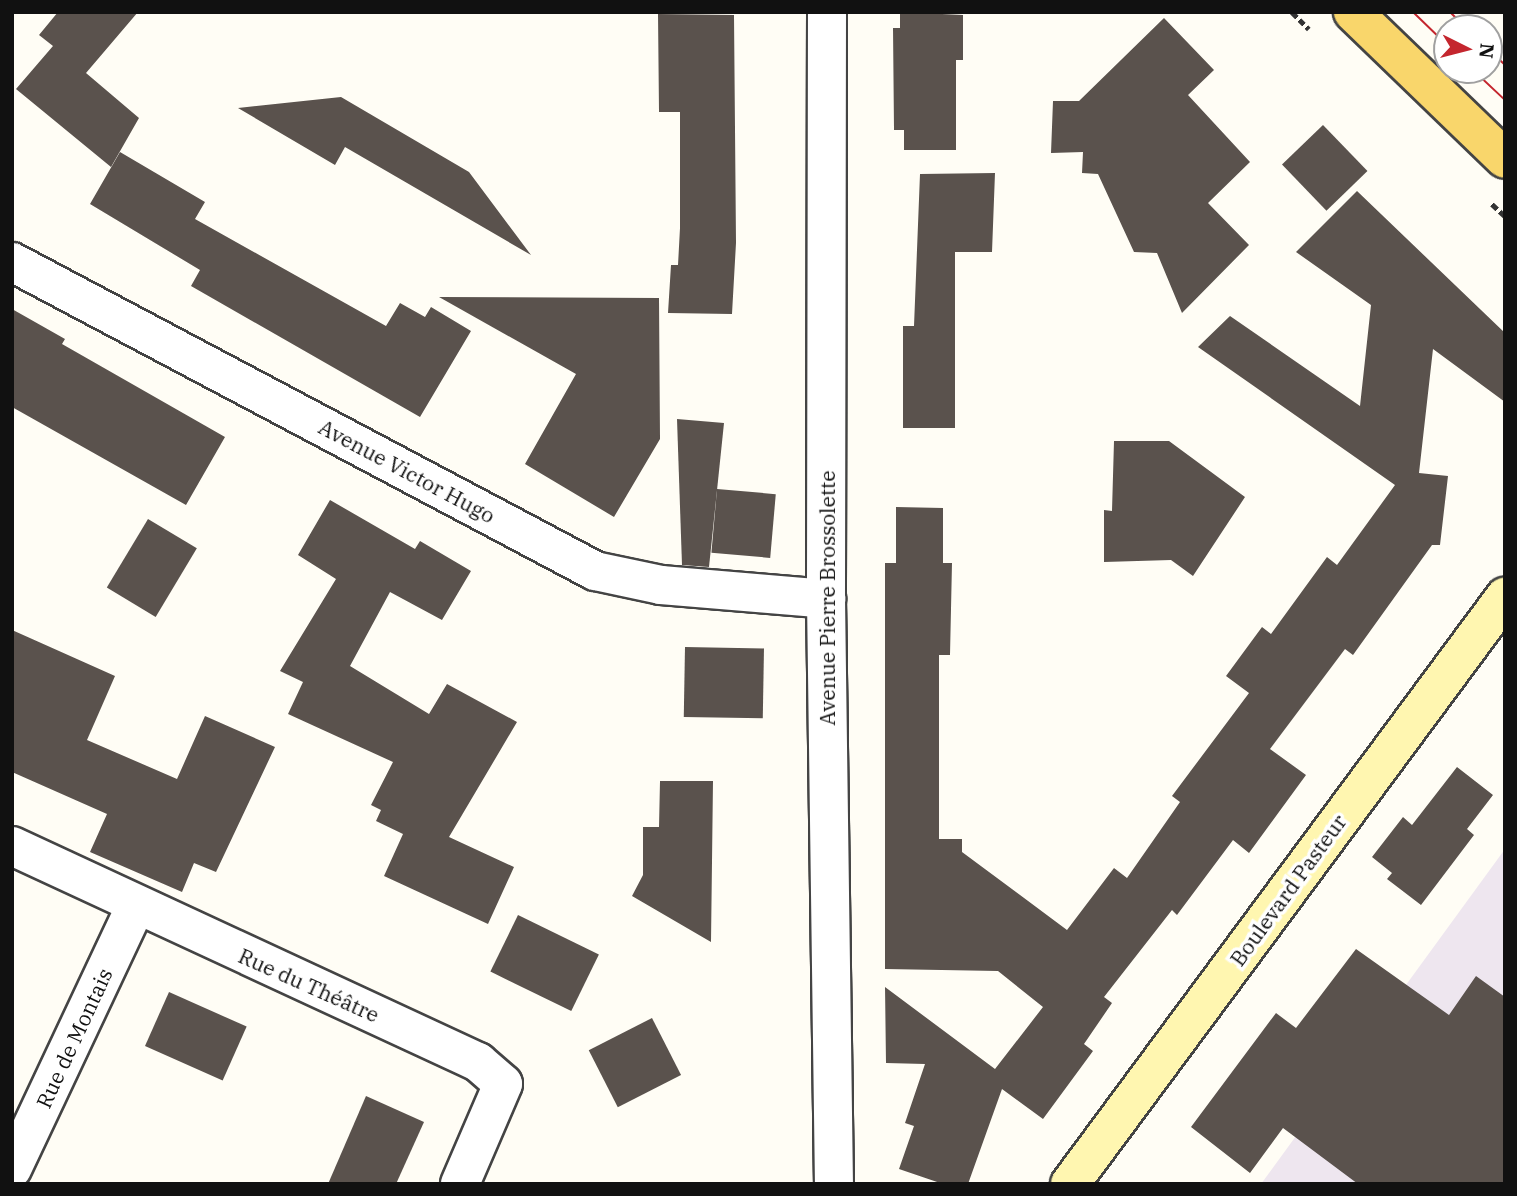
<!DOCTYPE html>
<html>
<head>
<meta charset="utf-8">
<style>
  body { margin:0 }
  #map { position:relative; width:1517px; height:1196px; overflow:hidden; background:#fffdf5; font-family:"IBM Plex Serif",serif }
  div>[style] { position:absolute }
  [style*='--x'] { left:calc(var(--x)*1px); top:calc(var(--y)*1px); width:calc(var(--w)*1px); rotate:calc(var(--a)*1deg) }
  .industrial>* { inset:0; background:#eee6ef }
  .building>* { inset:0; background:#5a524d; transform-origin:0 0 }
  .path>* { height:4.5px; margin-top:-2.25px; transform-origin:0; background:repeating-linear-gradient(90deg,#333 0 7px,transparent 0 10.5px) }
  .roads { filter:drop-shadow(2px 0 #444) drop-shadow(-2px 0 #444) drop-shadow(0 2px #444) drop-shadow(0 -2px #444) }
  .minor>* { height:38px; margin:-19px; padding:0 19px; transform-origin:19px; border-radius:19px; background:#fff }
  .secondary>* { height:38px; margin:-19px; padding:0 19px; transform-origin:19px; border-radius:19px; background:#fff6b0 }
  .primary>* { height:38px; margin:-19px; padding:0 19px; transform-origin:19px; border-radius:19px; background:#f9d66b }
  .tram>* { height:2px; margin:-1px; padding:0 1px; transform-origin:1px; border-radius:1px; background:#c4262e }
  span { translate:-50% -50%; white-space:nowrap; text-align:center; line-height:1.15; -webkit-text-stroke:7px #fff; paint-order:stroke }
  .street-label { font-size:21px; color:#111 }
  .frame { position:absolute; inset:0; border:14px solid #111; pointer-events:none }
  .north { position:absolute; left:1433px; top:14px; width:70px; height:70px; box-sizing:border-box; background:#fff; border:2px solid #a0a0a0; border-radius:50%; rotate:96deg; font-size:19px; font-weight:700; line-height:28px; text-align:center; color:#111 }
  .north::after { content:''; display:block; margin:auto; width:24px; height:32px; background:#c4262e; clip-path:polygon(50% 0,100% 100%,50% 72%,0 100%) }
</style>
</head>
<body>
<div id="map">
  <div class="industrial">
    <i style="clip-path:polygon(1505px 849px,1505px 1184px,1261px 1184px)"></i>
  </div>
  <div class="building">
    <i style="clip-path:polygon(58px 12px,138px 12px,86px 73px,139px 118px,111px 167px,16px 89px,53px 46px,39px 35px)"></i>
    <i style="clip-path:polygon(900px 12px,963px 15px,963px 60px,956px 60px,956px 150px,904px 150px,904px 130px,894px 130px,893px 28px,900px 28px)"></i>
    <i style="clip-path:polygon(658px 14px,734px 15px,736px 243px,732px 314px,668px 313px,671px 265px,678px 265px,680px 228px,680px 112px,659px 112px)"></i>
    <i style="clip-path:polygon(1164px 18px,1214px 70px,1188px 95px,1250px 162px,1208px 203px,1249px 245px,1182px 313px,1157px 253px,1134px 252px,1098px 174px,1082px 173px,1083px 152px,1051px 153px,1053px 101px,1079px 101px)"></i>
    <i style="clip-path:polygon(341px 97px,469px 172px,531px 255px,345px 147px,335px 165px,238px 108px)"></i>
    <i style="left:1323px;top:125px;width:64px;height:57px;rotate:46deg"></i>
    <i style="clip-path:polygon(120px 152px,205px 202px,195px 219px,386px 326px,400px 303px,425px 317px,431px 307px,471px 331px,420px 417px,191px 286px,200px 270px,90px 204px)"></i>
    <i style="clip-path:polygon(995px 173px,992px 252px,955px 252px,955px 428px,903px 428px,903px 326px,914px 326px,920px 174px)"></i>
    <i style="clip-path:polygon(1357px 191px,1505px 333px,1505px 402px,1433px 349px,1419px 473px,1448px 476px,1440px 545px,1432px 545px,1353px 655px,1345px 649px,1270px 749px,1306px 775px,1249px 853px,1233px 840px,1177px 915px,1172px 910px,1104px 997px,1112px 1003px,1084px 1044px,1093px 1051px,1043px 1119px,1002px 1089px,968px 1184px,943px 1184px,899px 1169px,914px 1126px,905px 1123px,925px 1064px,886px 1063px,885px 987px,995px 1069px,1043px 1007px,998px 971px,885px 969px,885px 563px,896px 563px,896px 507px,943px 508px,943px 563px,952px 563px,950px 655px,939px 655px,939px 839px,962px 839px,962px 852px,1067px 930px,1114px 868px,1127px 878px,1180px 802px,1172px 796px,1249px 693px,1226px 676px,1262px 627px,1271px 634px,1327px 557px,1337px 565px,1395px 485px,1198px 347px,1230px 316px,1360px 406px,1371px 305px,1296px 252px)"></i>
    <i style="clip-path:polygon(439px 297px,659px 298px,660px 439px,614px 517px,525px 464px,576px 374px)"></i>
    <i style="clip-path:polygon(12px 309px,65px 339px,62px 344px,225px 437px,186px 505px,12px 407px)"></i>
    <i style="clip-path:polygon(677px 419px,724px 423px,709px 567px,682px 565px)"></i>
    <i style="clip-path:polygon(1114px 441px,1169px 441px,1245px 497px,1193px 576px,1171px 560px,1104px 562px,1104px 510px,1112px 511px)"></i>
    <i style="left:717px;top:489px;width:59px;height:64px;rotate:5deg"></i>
    <i style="clip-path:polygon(330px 500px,415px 549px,420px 541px,471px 571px,442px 620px,390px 592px,350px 666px,429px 714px,447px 684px,517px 722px,449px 837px,514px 867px,488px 924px,384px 876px,403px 834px,376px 821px,381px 810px,371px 805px,393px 762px,288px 714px,303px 682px,280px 671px,336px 579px,298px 555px)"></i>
    <i style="left:148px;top:519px;width:57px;height:80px;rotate:31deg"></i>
    <i style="clip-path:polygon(12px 630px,115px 676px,87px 740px,177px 779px,205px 716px,275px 747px,216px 872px,194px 863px,182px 892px,90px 852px,107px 814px,12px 772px)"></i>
    <i style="left:685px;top:647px;width:79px;height:70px;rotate:1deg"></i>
    <i style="clip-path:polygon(1457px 767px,1493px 795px,1467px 829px,1474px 835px,1421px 905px,1387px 879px,1392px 873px,1372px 857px,1403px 817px,1412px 825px)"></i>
    <i style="clip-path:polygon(660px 781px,713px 781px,711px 942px,632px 896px,643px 875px,643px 827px,659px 827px)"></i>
    <i style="left:518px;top:915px;width:90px;height:63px;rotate:26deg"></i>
    <i style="clip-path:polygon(1356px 949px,1449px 1015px,1476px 976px,1505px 997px,1505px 1184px,1358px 1184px,1283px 1128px,1250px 1173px,1191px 1127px,1276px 1013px,1296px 1028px)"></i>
    <i style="left:169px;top:992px;width:85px;height:59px;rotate:24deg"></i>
    <i style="left:652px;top:1018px;width:64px;height:71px;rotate:63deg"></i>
    <i style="clip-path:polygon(366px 1096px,424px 1122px,396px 1184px,328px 1184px)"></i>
  </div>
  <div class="path">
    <i style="--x:1292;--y:12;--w:24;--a:45"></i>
    <i style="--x:1492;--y:204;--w:18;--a:43"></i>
  </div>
  <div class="roads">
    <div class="minor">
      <i style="--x:827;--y:12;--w:587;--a:90.1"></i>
      <i style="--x:826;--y:599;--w:585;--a:89.22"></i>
      <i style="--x:12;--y:262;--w:660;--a:27.92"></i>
      <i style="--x:595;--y:571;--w:67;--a:12"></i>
      <i style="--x:661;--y:585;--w:166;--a:4.8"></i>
      <i style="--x:12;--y:846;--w:514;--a:24.87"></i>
      <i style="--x:478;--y:1062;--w:33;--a:41"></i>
      <i style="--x:503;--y:1084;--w:109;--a:113.3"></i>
      <i style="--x:12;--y:1169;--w:291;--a:-64.8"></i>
    </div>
    <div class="secondary">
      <i style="--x:1070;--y:1184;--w:731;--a:-53.46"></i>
    </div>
    <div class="primary">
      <i style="--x:1353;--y:12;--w:211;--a:44"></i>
    </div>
  </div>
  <div class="tram">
    <i style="--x:1413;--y:12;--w:47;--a:44.1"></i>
    <i style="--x:1450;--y:12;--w:23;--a:45"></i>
    <i style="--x:1489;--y:50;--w:22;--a:43"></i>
    <i style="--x:1473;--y:70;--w:44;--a:43.2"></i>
  </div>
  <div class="street-label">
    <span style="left:407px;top:471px;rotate:28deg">Avenue Victor Hugo</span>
    <span style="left:827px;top:598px;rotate:-90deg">Avenue Pierre Brossolette</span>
    <span style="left:1288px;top:890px;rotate:-54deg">Boulevard Pasteur</span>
    <span style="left:309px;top:985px;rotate:24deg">Rue du Théâtre</span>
    <span style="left:74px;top:1038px;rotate:-65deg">Rue de Montais</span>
  </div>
  <div class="frame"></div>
  <div class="north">N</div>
</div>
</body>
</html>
